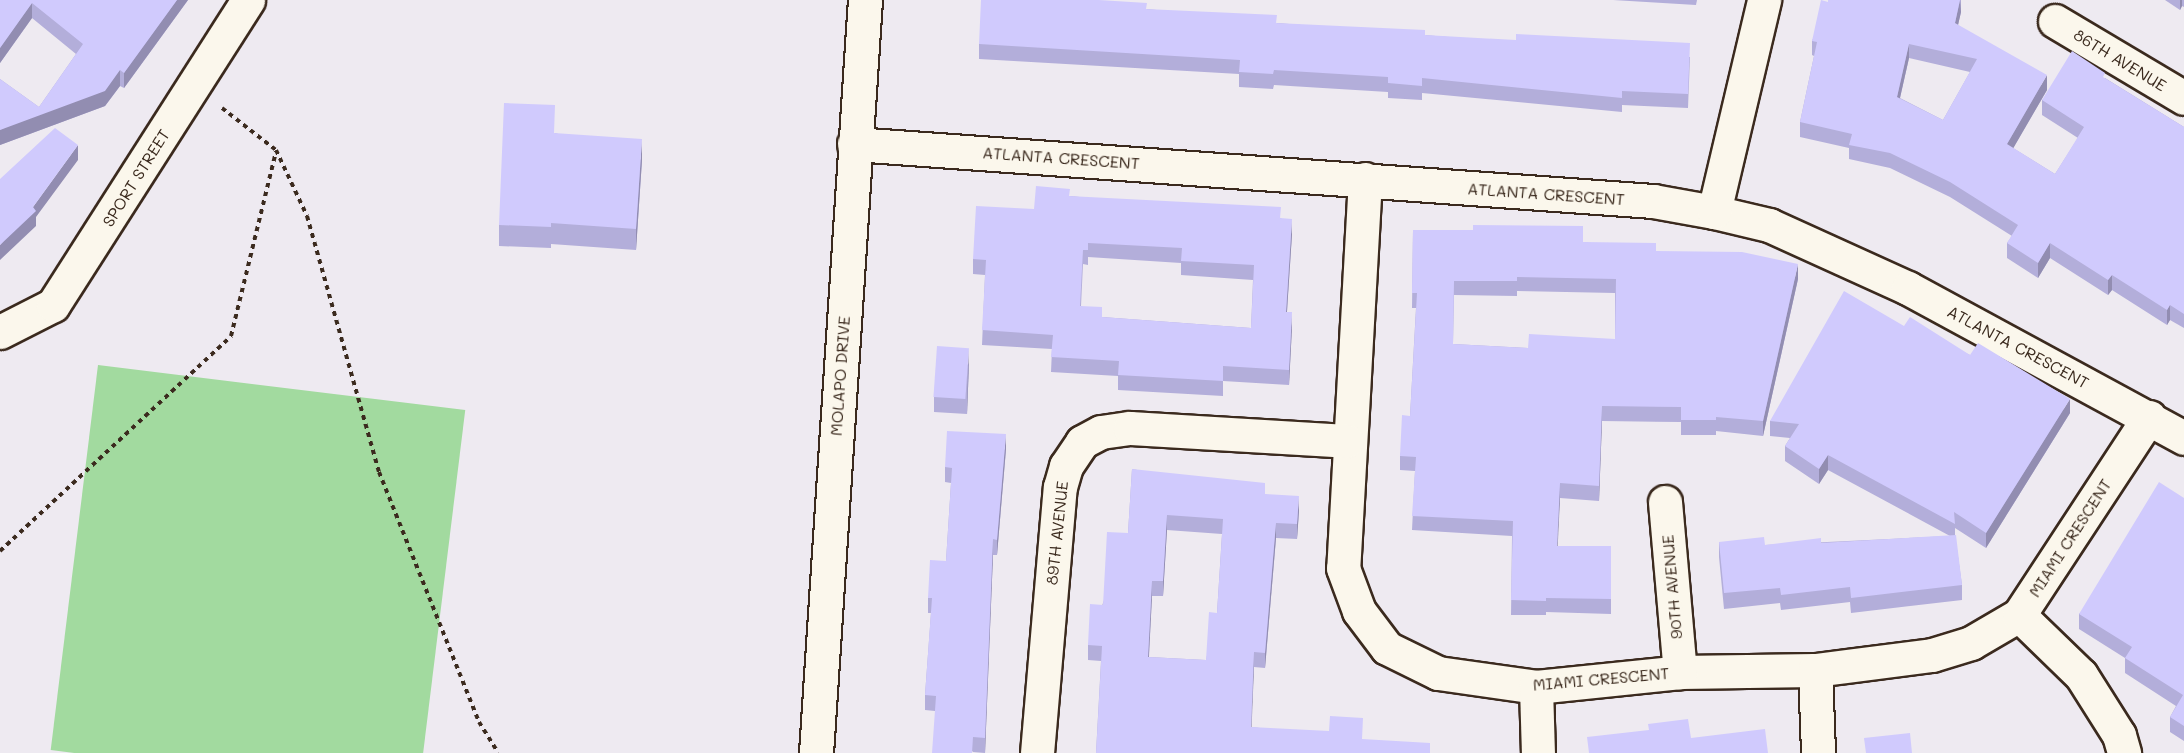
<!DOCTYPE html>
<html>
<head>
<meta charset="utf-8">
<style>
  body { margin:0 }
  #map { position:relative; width:2184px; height:753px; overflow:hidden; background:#eeeaf1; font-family:Mali,sans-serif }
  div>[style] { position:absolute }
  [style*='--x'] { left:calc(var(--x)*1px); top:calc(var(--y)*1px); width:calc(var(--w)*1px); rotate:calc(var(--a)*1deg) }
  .green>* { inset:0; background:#a2da9f; transform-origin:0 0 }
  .path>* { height:4px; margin-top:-2px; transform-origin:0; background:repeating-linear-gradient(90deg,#3b2a1e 0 4.5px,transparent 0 9px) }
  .roads { filter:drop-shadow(2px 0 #3b2a1e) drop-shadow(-2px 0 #3b2a1e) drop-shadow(0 2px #3b2a1e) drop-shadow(0 -2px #3b2a1e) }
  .minor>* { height:33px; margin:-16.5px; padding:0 16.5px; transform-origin:16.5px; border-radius:16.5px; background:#fbf7ec }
  .wall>* { inset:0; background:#b3aeda }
  .shaded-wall>* { inset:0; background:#928db1 }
  .building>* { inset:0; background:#d0cafd; transform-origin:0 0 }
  span { translate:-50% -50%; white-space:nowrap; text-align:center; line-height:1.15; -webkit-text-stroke:4.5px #fbf7ec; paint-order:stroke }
  .street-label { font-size:16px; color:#3b2a1e }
</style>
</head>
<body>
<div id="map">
  <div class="green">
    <i style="left:98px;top:365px;width:370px;height:388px;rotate:7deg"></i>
  </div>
  <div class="path">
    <i style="--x:222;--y:108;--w:68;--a:37.9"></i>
    <i style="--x:276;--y:150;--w:73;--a:64.8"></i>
    <i style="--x:307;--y:216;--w:266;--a:74.3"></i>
    <i style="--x:379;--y:472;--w:269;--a:68.2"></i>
    <i style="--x:479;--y:722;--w:36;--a:58"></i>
    <i style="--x:0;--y:551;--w:316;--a:-42.9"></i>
    <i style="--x:231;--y:336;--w:190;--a:-76.3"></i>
  </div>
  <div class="roads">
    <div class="minor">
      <i style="--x:2055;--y:21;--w:150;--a:30.8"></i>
      <i style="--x:854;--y:144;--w:801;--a:4.08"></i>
      <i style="--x:1653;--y:201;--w:62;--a:10.2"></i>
      <i style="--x:1714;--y:212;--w:57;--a:13.3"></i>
      <i style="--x:1769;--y:225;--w:153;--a:24.4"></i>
      <i style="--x:1908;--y:288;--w:314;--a:28.5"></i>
      <i style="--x:1365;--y:179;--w:390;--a:93.2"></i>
      <i style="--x:1343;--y:568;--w:46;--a:69.6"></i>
      <i style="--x:1359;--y:611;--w:46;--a:52.9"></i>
      <i style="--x:1387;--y:648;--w:57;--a:26.1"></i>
      <i style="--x:1438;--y:673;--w:99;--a:8.1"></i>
      <i style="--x:1536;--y:687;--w:145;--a:-5.9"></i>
      <i style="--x:1680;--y:672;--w:135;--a:-0.8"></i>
      <i style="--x:1815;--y:670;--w:118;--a:-7.3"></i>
      <i style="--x:1932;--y:655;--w:41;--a:-17.1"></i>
      <i style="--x:1971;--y:643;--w:56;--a:-30.3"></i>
      <i style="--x:2019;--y:615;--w:237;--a:-56.7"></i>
      <i style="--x:1714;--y:212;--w:218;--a:-76.7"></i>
      <i style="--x:0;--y:332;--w:59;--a:-27"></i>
      <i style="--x:53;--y:305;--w:362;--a:-57.4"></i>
      <i style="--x:1665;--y:502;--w:171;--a:85"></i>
      <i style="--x:2019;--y:615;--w:86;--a:44.1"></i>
      <i style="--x:2081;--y:675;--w:71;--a:57.7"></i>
      <i style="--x:2119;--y:735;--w:19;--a:74"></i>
      <i style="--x:1815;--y:670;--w:83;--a:87.9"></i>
      <i style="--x:1536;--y:687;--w:66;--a:88.3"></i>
      <i style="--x:816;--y:753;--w:755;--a:-86.28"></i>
      <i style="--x:1037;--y:753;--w:267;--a:-85.1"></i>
      <i style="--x:1060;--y:487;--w:22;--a:-74"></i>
      <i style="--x:1066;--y:466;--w:29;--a:-56"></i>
      <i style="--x:1082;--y:442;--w:21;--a:-28"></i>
      <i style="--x:1101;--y:432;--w:29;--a:-8"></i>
      <i style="--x:1130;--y:428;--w:217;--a:3.4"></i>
    </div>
  </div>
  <div class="wall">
    <i style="clip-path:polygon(0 0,188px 0,124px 88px,120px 86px,105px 106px,0 145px,0 79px,39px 107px,76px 54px,32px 18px,0 63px)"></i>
    <i style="clip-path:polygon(1613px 0,1697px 0,1696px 5px)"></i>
    <i style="clip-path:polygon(evenodd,1961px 0,1961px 12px,1958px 25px,2047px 90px,2013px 148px,2055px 174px,2078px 138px,2042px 115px,2042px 100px,2105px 78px,2184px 127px,2184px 328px,2170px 320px,2167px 325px,2112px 290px,2108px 295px,2050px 258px,2038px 278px,2007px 258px,2007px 243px,2012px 236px,1950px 197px,1890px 168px,1849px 159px,1849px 148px,1800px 137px,1800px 122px,1814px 56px,1812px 55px,1812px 41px,1828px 2px,1961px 0,1909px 58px,1970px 72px,1943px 120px,1900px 98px,1909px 58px)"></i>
    <i style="clip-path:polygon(2165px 0,2184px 0,2184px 7px,2182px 6px,2180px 10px)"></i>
    <i style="clip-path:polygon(1147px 9px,1277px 23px,1690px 57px,1688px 108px,1622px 105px,1622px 112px,1422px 93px,1422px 100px,1388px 98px,1388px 92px,1274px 85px,1273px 89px,1239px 87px,1239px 74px,979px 59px,979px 44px)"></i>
    <i style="clip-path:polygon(555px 133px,642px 160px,636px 250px,551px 244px,551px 248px,499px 246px,499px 225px)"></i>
    <i style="clip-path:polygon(evenodd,1070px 196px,1281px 218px,1292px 234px,1287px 312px,1292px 327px,1289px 385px,1223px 381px,1223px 396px,1118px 390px,1118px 376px,1051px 372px,1052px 349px,982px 345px,985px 275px,973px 274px,973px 259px,1034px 209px,1070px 196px,1088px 257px,1181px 263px,1181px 275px,1253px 280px,1251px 328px,1102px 317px,1081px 306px,1083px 264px,1088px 265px,1088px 257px)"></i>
    <i style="clip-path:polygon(evenodd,1413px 230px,1583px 242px,1656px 251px,1798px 279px,1763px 436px,1716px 431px,1716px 435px,1681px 435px,1681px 422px,1602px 421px,1599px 501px,1560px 498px,1557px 546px,1611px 546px,1611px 614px,1546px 612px,1546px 615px,1511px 615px,1512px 536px,1412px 530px,1415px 471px,1400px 470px,1400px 456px,1410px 416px,1416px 308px,1412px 308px,1413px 230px,1517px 291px,1615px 293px,1615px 339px,1528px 348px,1453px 344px,1454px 295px,1517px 296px,1517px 291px)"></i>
    <i style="clip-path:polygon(1904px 326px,1970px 355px,2070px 413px,1986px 548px,1955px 528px,1955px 535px,1962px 585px,1962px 600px,1851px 613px,1850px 602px,1781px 610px,1780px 603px,1724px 609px,1719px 557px,1719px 542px,1765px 545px,1950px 536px,1828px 470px,1819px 484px,1785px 461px,1785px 446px,1790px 438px,1770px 436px,1770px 421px)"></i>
    <i style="clip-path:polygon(969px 363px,967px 414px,934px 412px,934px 397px)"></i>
    <i style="clip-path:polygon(1006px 449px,997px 555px,993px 555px,985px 753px,973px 752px,935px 711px,925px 710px,925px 695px,931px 613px,928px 613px,928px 598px,946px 561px,951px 483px,945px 482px,945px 467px)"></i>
    <i style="clip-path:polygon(evenodd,1132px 469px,1265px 494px,1299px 511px,1297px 539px,1276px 538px,1265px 668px,1254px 667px,1251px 727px,1362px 739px,1096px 753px,1101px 661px,1088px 660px,1088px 645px,1128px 533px,1132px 469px,1167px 530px,1222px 534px,1217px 613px,1206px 660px,1149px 657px,1152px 596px,1163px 596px,1167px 530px)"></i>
    <i style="clip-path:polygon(2184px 498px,2184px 741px,2170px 732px,2170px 717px,2176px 706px,2125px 673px,2125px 658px,2079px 629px,2079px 614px)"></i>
  </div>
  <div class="shaded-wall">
    <i style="clip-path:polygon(177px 0,188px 0,124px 88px,124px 73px)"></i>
    <i style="clip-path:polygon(1960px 0,1961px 12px,1955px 38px,1955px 23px)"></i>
    <i style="clip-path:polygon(2180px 0,2182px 0,2182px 6px,2180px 10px)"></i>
    <i style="clip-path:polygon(32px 3px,32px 18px,0 63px,0 48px)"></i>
    <i style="clip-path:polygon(1909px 44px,1909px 58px,1897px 111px,1897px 97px)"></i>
    <i style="clip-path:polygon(120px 70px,120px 86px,105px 106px,0 145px,0 130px)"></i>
    <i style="clip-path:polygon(2047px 75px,2047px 90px,2007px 159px,2007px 144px)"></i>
    <i style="clip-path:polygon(642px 139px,642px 160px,636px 250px,636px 229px)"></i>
    <i style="clip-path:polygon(78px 145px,78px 160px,36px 217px,36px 226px,0 260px,0 245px,33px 207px)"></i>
    <i style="clip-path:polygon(1292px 219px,1292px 234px,1286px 326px,1286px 312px)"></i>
    <i style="clip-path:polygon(2050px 243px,2050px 258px,2038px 278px,2038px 263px)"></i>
    <i style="clip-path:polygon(1798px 264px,1798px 279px,1763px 436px,1763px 421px)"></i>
    <i style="clip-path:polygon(2112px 275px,2112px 290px,2108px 295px,2108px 280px)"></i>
    <i style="clip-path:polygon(2170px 305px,2170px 320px,2167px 325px,2167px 310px)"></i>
    <i style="clip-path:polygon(1292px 312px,1292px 327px,1289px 385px,1289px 370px)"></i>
    <i style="clip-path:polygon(969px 348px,969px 363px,967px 414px,967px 398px)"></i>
    <i style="clip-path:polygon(2070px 399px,2070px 413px,1986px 548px,1986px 533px)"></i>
    <i style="clip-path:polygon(1602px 406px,1602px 421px,1599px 501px,1599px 486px)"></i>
    <i style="clip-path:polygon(1006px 434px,1006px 449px,997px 555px,997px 540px)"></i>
    <i style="clip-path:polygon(1828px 455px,1828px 470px,1819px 484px,1819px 469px)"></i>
    <i style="clip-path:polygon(1560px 483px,1560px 498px,1557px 561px,1557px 546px)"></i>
    <i style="clip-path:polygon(1299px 496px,1299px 511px,1297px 539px,1297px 524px)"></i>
    <i style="clip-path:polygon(1167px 515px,1167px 530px,1163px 596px,1163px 581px)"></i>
    <i style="clip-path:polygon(1276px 523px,1276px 538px,1265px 668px,1265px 653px)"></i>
    <i style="clip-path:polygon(993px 539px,993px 555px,985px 753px,985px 738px)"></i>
    <i style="clip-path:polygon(1152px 581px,1152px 596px,1148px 672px,1148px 657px)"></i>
    <i style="clip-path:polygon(1254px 652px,1254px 667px,1251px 742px,1251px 727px)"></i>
  </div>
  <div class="building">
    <i style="clip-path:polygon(0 0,177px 0,124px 73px,120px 70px,105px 91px,0 130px,0 79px,39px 107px,83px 44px,32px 3px,0 48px)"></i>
    <i style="clip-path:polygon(981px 0,1099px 0,1147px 3px,1146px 9px,1277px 15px,1276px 23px,1425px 30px,1425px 35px,1516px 40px,1516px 34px,1690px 43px,1688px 94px,1622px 91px,1622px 98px,1422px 78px,1422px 86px,1388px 83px,1388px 77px,1274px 70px,1273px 74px,1239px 72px,1240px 60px,979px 44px)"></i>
    <i style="clip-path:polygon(evenodd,1821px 0,1828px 2px,1828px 0,1960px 0,1955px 23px,2047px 75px,2007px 144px,2055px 174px,2084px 127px,2042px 100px,2072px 51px,2105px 73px,2103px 77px,2184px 127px,2184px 314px,2170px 305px,2167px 310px,2112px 275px,2108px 280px,2050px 243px,2038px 263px,2007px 243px,2018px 225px,1950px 182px,1890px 153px,1849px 145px,1852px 134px,1800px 122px,1817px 42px,1812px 41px,1821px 0,1909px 44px,1977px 59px,1943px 120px,1897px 97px,1909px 44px)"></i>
    <i style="clip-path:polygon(504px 103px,555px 105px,554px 133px,642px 139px,636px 229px,551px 223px,551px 227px,499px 225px)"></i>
    <i style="clip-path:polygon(55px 128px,78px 145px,33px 207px,36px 211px,0 245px,0 179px)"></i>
    <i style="clip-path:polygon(evenodd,1036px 186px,1070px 189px,1069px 196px,1281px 207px,1280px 218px,1292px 219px,1286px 312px,1292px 312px,1289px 370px,1223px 366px,1223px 381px,1118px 375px,1119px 361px,1051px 357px,1053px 335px,982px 330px,986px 260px,973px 259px,976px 206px,1034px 209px,1036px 186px,1088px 243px,1182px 248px,1181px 261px,1254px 265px,1251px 328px,1102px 317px,1102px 307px,1080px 306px,1083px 250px,1088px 250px,1088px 243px)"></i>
    <i style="clip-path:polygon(evenodd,1473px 225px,1583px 226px,1583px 242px,1656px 243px,1656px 251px,1742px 252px,1798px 264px,1763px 421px,1716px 417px,1716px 420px,1681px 420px,1681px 407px,1602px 406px,1599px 486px,1560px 483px,1557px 546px,1611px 546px,1611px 599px,1546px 598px,1546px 601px,1511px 600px,1513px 521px,1412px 516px,1416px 457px,1400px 456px,1402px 415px,1410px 416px,1417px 293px,1412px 293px,1413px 230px,1473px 230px,1473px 225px,1517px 277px,1616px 279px,1615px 339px,1529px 334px,1528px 348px,1453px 344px,1454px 281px,1517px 281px,1517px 277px)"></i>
    <i style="clip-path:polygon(1844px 291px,1904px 326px,1910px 317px,1970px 355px,1978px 343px,2070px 399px,1986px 533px,1954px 512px,1955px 524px,1828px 455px,1819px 469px,1785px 446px,1799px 424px,1770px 421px)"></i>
    <i style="left:937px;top:346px;width:32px;height:51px;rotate:4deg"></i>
    <i style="clip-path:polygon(947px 431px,1006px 434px,997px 540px,993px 539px,985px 738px,973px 737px,972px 753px,932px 753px,936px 696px,925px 695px,932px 598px,928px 598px,930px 560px,946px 561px,952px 468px,945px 467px)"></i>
    <i style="clip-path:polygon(evenodd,1132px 469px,1265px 483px,1265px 494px,1299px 496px,1297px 524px,1276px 523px,1265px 653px,1254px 652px,1251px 727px,1329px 731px,1330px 716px,1363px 718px,1362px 739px,1430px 743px,1430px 753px,1435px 753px,1096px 753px,1102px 646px,1088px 645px,1090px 604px,1103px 605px,1107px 532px,1128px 533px,1132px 469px,1167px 515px,1223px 519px,1217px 613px,1209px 612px,1206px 660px,1148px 657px,1152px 581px,1163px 581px,1167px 515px)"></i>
    <i style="clip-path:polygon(2159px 482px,2184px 498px,2184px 726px,2170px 717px,2183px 695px,2125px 658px,2132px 647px,2079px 614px)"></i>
    <i style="clip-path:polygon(1956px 535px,1962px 585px,1851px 598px,1850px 587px,1781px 595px,1780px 588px,1724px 593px,1719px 542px,1764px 537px,1765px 545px,1821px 538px,1821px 543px)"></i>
    <i style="clip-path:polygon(1688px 719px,1691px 738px,1765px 729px,1768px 753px,1589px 753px,1587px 737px,1649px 730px,1648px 724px)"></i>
    <i style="clip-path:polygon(1910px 733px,1912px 753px,1866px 753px,1864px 738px)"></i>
  </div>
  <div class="street-label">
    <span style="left:2120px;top:60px;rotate:31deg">86TH AVENUE</span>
    <span style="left:1061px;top:158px;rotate:4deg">ATLANTA CRESCENT</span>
    <span style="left:136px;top:178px;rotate:-58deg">SPORT STREET</span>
    <span style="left:1546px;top:194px;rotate:4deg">ATLANTA CRESCENT</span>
    <span style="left:2018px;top:347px;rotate:28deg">ATLANTA CRESCENT</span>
    <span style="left:840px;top:376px;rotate:-86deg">MOLAPO DRIVE</span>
    <span style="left:1057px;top:533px;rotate:-84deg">89TH AVENUE</span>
    <span style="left:2070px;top:538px;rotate:-57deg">MIAMI CRESCENT</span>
    <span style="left:1672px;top:587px;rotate:-95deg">90TH AVENUE</span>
    <span style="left:1601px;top:679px;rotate:-5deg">MIAMI CRESCENT</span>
  </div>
</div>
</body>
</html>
